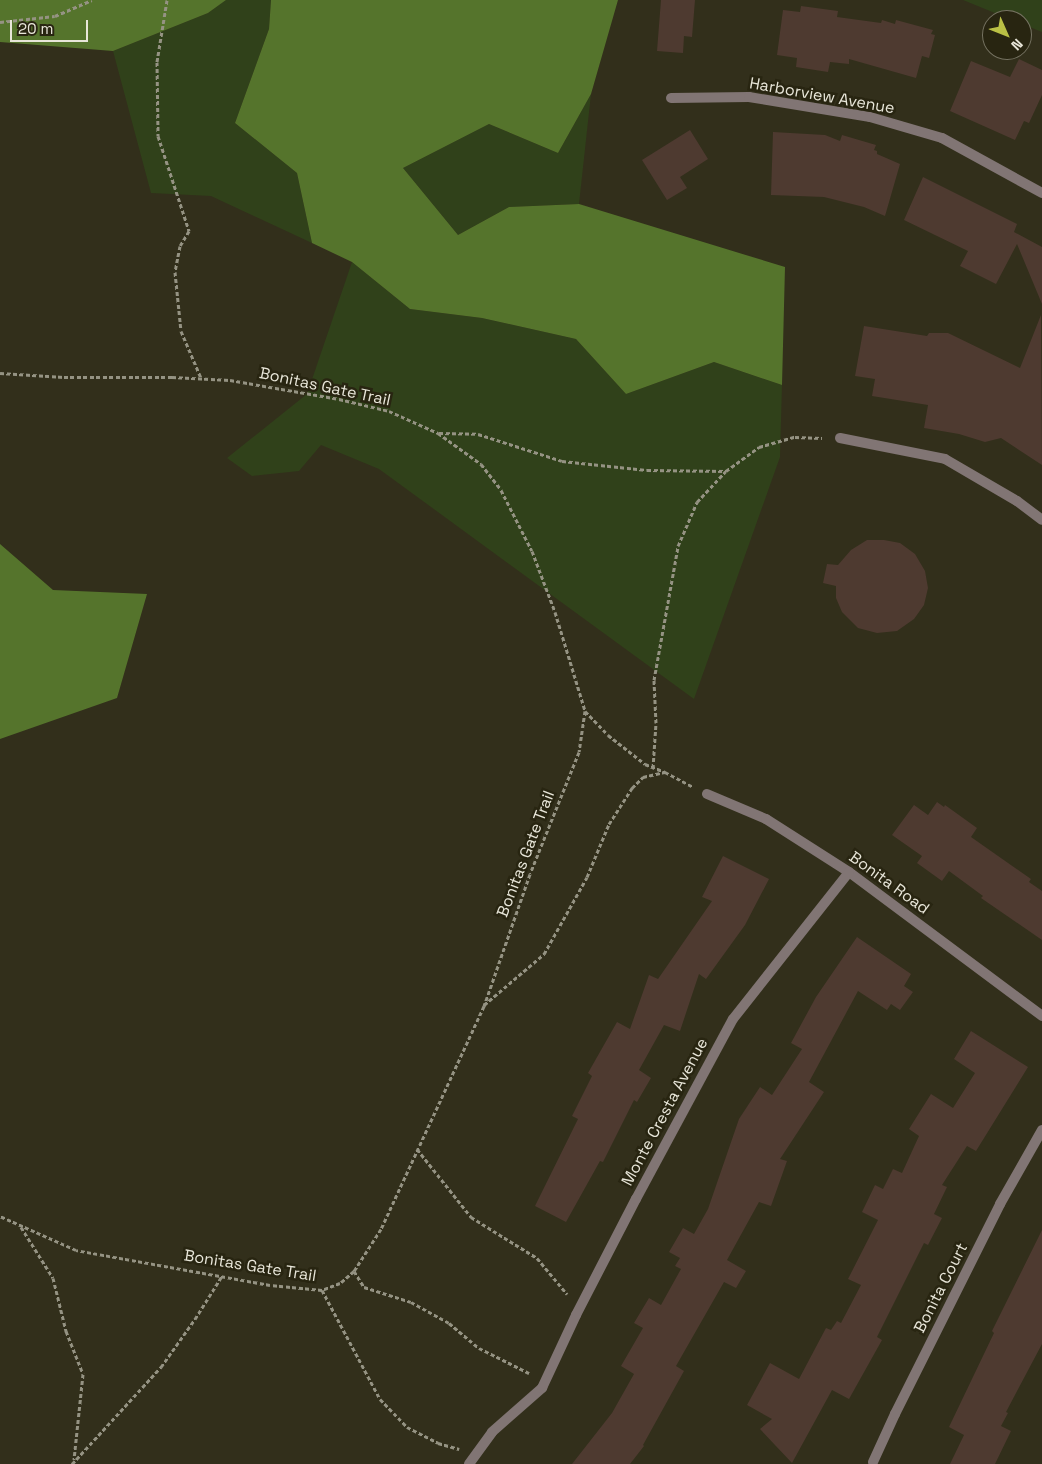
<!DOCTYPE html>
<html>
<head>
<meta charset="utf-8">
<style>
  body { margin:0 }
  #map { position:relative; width:1042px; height:1464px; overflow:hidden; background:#322f1b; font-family:"Space Grotesk",sans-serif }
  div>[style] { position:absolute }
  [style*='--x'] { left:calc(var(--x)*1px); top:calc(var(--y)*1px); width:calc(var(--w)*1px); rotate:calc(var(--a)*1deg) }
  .green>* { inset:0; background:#30411a }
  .forest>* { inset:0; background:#55742c }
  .building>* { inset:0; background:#4e3a30 }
  .path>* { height:3px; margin-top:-1.5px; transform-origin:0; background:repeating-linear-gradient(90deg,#959383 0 4px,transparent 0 6.5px) }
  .lane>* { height:10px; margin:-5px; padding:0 5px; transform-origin:5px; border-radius:5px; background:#817574 }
  .street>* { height:10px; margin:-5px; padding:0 5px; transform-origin:5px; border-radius:5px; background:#817574 }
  span { translate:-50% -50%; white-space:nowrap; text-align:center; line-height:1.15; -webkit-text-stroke:5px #282511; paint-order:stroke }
  .street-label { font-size:16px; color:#e8e6d9 }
  .north { position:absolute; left:982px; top:10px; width:50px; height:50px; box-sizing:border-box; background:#282511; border:1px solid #757261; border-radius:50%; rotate:134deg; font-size:14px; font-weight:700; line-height:20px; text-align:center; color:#e8e6d9 }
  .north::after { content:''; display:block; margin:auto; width:18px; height:22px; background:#bac045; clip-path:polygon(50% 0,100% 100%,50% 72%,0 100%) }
  .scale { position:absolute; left:10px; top:20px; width:78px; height:22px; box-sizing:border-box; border:2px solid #e8e6d9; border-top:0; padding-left:6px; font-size:15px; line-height:18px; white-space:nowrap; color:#e8e6d9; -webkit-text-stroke:4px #282511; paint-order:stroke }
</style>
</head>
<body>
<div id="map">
  <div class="green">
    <i style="clip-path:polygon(226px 0,271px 0,269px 29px,235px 123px,297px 173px,312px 243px,211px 196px,151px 193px,113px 51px,208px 13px)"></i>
    <i style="clip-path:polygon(963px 0,1042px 0,1042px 32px,1022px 24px,1022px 20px,1012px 20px)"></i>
    <i style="clip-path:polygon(591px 94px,579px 204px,509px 207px,458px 235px,403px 168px,489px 124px,558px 153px)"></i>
    <i style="clip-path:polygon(352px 262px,410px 309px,482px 318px,576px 339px,626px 394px,714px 362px,782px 385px,780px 457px,694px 699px,379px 469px,321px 445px,299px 471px,252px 476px,227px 458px,307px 394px)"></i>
  </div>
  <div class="forest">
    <i style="clip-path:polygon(0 0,226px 0,208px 13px,113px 51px,0 42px)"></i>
    <i style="clip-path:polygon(271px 0,618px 0,591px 94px,558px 153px,489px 124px,403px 168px,458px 235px,509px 207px,579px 204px,785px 267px,782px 385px,714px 362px,626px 394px,576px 339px,482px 318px,410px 309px,352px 262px,312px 243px,297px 173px,235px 123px,269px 29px)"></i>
    <i style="clip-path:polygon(0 544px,53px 590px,147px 594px,117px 698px,0 739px)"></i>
  </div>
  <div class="building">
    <i style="clip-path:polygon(661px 0,695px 0,692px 37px,684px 36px,683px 53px,657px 51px)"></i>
    <i style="clip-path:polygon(801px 6px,838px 11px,837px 17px,881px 23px,882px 20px,895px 24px,896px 20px,933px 30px,931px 34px,935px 35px,929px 58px,922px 56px,916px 78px,849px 59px,849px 64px,830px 62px,828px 72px,796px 67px,797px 58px,777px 55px,783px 10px,800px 12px)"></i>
    <i style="clip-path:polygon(1019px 59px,1042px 70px,1042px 95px,1029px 123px,1024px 121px,1015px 140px,950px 111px,971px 61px,1010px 77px)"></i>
    <i style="clip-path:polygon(690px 130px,708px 159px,680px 177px,687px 188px,667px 200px,642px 160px)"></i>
    <i style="clip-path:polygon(773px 132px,825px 135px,840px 141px,842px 135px,876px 145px,874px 150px,877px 151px,877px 154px,900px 164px,885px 216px,864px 207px,824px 197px,771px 195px)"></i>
    <i style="clip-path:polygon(923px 177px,1017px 224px,1014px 232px,1042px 247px,1042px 304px,1017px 244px,996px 284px,960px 266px,968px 251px,904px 220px)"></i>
    <i style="clip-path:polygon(1041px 315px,1042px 465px,1001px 438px,985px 442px,959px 434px,924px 428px,928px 405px,872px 396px,875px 379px,855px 376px,864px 326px,927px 336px,929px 333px,948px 333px,1020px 368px)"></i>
    <i style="clip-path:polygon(867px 540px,884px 540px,900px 543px,915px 554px,925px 571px,928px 588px,924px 605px,914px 619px,897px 631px,877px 633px,858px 628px,842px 612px,836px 598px,836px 586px,823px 583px,827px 564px,838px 565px,851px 550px)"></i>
    <i style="clip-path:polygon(937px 802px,944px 807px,945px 805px,977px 828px,971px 837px,1031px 879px,1029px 882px,1042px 891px,1042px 940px,981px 898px,983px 896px,949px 871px,942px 881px,917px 863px,922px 856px,892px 835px,914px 805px,928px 815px)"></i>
    <i style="clip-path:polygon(723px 856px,769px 879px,745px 925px,706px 979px,699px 974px,680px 1031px,664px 1025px,639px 1070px,651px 1078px,637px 1102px,634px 1100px,603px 1162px,600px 1161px,566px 1222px,535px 1206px,578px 1119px,572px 1116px,592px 1076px,588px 1073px,617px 1022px,630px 1029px,649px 975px,658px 979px,712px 901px,702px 897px)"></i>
    <i style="clip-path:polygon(857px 937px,911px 974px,904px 986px,913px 992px,900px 1010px,891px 1004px,887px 1010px,858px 991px,809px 1082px,824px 1092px,780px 1159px,787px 1161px,771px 1206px,759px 1202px,727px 1260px,746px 1271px,736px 1288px,724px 1282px,676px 1366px,684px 1371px,643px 1445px,644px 1446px,630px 1464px,572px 1464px,612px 1413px,634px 1374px,621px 1366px,643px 1328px,634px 1323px,649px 1298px,661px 1305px,681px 1269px,675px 1266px,680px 1258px,669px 1252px,683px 1228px,694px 1234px,708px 1209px,739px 1119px,760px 1087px,772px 1095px,802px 1049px,791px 1043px,816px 997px)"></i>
    <i style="clip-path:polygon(971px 1031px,1028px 1067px,976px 1151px,967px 1146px,942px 1185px,947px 1187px,934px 1214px,942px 1218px,928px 1245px,924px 1243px,877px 1337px,882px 1340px,849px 1399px,832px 1390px,792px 1463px,760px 1429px,772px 1419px,747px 1405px,770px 1363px,799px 1379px,826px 1328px,831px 1330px,837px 1321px,841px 1323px,861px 1285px,848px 1279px,878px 1220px,862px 1212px,875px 1185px,883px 1189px,893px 1169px,902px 1173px,919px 1136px,909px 1129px,931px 1094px,953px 1108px,975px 1073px,954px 1059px)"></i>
    <i style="clip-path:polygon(1042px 1230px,1042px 1344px,1006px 1412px,1008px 1413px,1001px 1426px,1011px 1431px,995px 1464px,950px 1464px,964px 1435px,949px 1427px,994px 1333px,992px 1331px)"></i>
  </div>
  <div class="path">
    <i style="--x:167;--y:0;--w:63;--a:99.2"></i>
    <i style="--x:157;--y:62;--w:74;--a:89.2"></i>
    <i style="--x:158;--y:136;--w:100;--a:71.9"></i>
    <i style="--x:189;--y:231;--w:17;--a:121"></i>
    <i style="--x:180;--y:246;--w:26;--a:101"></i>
    <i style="--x:175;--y:272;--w:59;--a:84.2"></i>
    <i style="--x:181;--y:331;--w:51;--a:66.9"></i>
    <i style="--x:0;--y:22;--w:55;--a:-6.2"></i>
    <i style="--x:55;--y:16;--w:40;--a:-23.4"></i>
    <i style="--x:0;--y:373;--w:64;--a:3.6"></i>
    <i style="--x:64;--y:377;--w:108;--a:0"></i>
    <i style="--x:172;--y:377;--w:58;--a:3"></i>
    <i style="--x:230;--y:380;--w:111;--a:9.9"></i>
    <i style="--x:339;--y:399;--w:51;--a:13.5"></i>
    <i style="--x:389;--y:411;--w:54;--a:24.2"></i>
    <i style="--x:438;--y:433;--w:53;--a:35.8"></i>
    <i style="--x:481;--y:464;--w:33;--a:52"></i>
    <i style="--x:501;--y:490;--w:68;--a:63.1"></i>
    <i style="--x:532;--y:551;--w:65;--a:69.3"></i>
    <i style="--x:555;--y:612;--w:103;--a:73.1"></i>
    <i style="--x:585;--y:711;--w:41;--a:98.3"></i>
    <i style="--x:579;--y:752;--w:131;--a:111.9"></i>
    <i style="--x:530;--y:874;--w:140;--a:109.2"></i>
    <i style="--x:484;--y:1006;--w:246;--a:114.8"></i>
    <i style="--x:381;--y:1229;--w:50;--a:122.7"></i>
    <i style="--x:354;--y:1271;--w:18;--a:139"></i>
    <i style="--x:340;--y:1283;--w:19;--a:159"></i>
    <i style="--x:322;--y:1290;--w:52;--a:-174.5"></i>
    <i style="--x:270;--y:1285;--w:197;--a:-169.8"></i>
    <i style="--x:76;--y:1250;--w:83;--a:-155.9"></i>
    <i style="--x:439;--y:433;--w:39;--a:1"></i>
    <i style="--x:478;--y:434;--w:88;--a:17.8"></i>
    <i style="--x:562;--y:461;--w:85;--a:6"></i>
    <i style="--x:647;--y:470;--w:79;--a:0.7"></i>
    <i style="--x:585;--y:711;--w:33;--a:46"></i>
    <i style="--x:608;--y:735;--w:47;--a:38.1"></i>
    <i style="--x:645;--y:764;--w:22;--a:22"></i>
    <i style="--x:653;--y:768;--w:45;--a:-86.2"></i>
    <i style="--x:656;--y:723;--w:43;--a:-92.7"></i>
    <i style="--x:654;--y:680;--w:136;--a:-79.8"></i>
    <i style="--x:678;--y:546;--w:48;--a:-66.6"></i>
    <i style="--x:697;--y:502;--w:42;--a:-46.9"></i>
    <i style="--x:726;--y:471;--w:41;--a:-36"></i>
    <i style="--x:759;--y:447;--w:37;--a:-16"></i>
    <i style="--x:795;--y:437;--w:27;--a:2"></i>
    <i style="--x:484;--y:1005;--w:79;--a:-40.4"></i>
    <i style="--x:544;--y:954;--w:88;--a:-60.8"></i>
    <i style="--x:587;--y:877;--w:57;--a:-67.5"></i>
    <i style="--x:609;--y:824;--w:43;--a:-57.4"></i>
    <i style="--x:632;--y:788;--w:16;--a:-45"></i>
    <i style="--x:643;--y:777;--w:23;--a:-13"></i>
    <i style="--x:665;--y:772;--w:32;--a:28"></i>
    <i style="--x:417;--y:1149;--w:87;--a:51.5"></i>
    <i style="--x:471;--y:1217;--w:78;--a:31.8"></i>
    <i style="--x:537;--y:1258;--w:47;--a:50.2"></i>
    <i style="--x:21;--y:1227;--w:60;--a:57.9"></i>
    <i style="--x:53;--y:1278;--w:55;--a:76.2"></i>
    <i style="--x:66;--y:1331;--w:46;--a:68.4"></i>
    <i style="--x:83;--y:1374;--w:86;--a:96"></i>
    <i style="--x:354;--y:1271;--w:19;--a:58"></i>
    <i style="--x:364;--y:1287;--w:49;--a:17.7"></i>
    <i style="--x:411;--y:1302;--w:43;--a:28.9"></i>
    <i style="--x:449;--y:1323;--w:39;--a:40"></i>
    <i style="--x:479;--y:1348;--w:56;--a:26.6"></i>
    <i style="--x:322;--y:1290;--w:123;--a:62"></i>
    <i style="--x:380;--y:1399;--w:39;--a:46"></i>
    <i style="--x:407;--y:1427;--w:35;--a:27"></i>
    <i style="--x:438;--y:1443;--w:22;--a:16"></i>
    <i style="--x:72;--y:1464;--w:132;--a:-47.5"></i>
    <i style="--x:161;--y:1367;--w:59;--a:-54.7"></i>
    <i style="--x:195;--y:1319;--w:51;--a:-57.9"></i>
  </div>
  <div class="lane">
    <i style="--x:469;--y:1464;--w:39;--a:-54"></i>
    <i style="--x:492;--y:1432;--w:67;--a:-41.3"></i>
  </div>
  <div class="street">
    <i style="--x:671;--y:98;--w:78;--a:-0.7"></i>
    <i style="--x:749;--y:97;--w:123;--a:9.4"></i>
    <i style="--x:870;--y:117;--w:75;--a:16.3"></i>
    <i style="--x:942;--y:138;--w:114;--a:28.8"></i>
    <i style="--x:840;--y:438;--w:107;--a:11.3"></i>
    <i style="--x:945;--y:459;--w:83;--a:30.3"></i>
    <i style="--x:1017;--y:501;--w:31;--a:37"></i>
    <i style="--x:707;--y:794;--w:64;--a:23"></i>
    <i style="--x:766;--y:819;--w:98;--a:32.6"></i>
    <i style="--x:849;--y:872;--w:241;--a:36.7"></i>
    <i style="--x:542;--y:1388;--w:81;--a:-65"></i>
    <i style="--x:576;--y:1315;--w:131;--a:-62.7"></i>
    <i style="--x:636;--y:1199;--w:204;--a:-61.7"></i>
    <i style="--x:733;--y:1019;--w:187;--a:-51.7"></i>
    <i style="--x:873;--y:1462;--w:53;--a:-65.4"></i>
    <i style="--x:895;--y:1414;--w:235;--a:-63.4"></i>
    <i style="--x:1000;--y:1204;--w:85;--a:-60.4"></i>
  </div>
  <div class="street-label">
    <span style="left:822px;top:96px;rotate:10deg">Harborview Avenue</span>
    <span style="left:325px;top:387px;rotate:12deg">Bonitas Gate Trail</span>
    <span style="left:526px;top:854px;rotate:-69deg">Bonitas Gate Trail</span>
    <span style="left:889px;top:883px;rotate:36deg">Bonita Road</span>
    <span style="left:665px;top:1112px;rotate:-62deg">Monte Cresta Avenue</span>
    <span style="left:250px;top:1266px;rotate:9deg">Bonitas Gate Trail</span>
    <span style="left:941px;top:1288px;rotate:-63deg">Bonita Court</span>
  </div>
  <div class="north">N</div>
  <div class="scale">20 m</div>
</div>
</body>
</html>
